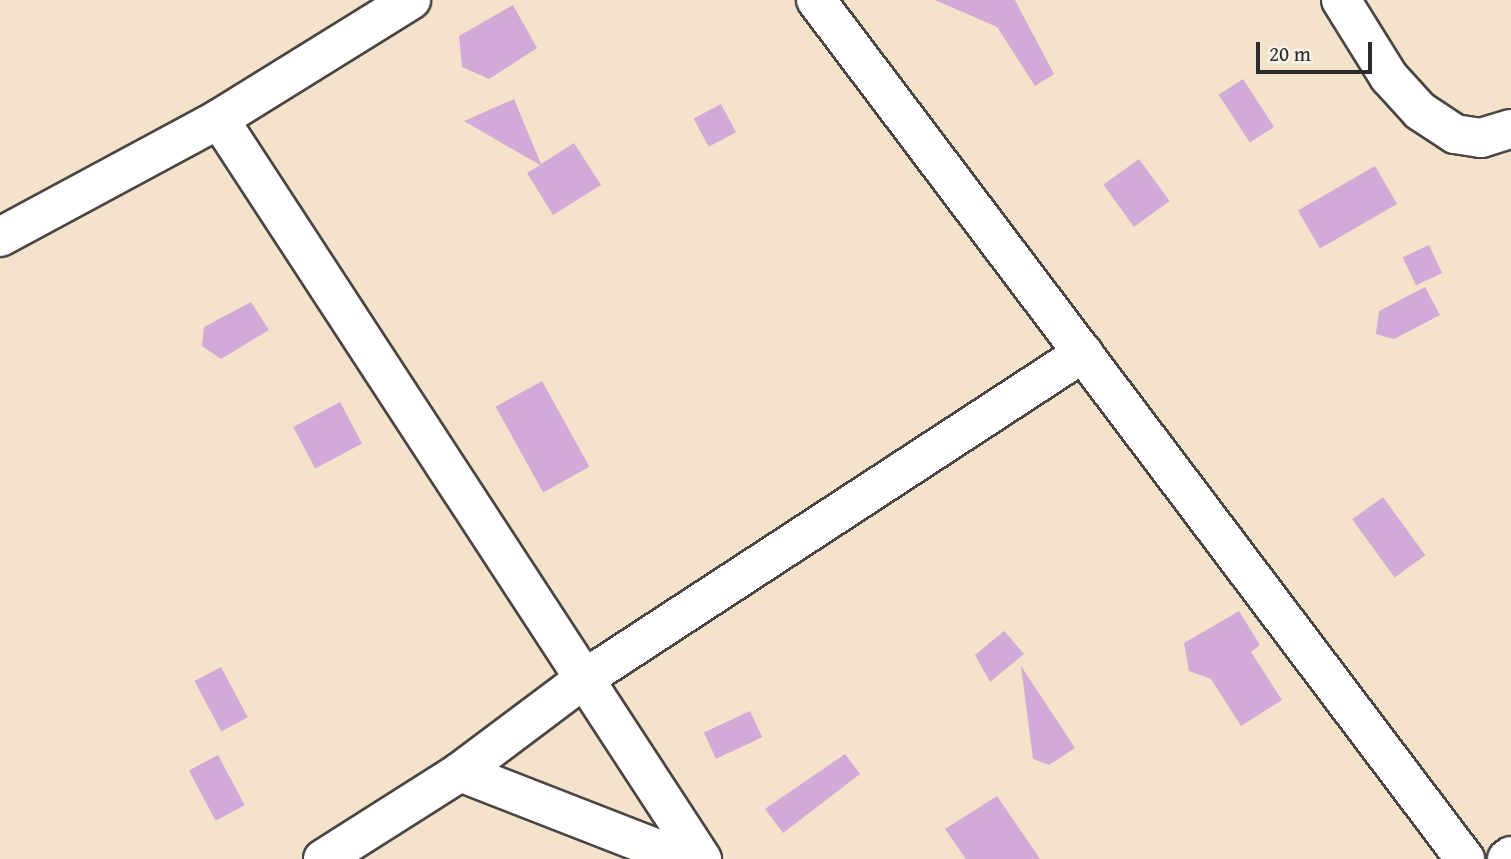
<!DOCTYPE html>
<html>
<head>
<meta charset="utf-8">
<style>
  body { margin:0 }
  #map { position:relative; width:1511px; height:859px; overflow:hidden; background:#f4e2ca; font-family:"Gentium Book Plus",serif }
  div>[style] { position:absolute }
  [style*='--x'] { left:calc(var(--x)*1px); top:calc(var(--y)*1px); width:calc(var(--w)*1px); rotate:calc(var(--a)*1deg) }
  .building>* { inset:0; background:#d2aad8; transform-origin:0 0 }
  .roads { filter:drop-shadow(2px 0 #494643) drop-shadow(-2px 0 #494643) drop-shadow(0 2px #494643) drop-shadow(0 -2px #494643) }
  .minor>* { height:38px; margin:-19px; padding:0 19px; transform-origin:19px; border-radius:19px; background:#fff }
  .major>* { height:38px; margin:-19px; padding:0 19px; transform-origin:19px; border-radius:19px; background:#fff }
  span { translate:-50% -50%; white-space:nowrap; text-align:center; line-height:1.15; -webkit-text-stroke:5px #f7f3e8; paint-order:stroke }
  .scale { position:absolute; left:1256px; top:42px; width:116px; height:32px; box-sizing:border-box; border:4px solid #2b2b2b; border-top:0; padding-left:9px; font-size:21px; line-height:24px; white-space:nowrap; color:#2b2b2b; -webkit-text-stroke:5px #f7f3e8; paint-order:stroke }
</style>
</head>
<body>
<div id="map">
  <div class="building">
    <i style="clip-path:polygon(935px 0,1015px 0,1054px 74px,1035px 86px,997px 27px)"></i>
    <i style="clip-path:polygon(513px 5px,537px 48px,489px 79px,462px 67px,459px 36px)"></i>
    <i style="left:1243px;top:79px;width:57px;height:29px;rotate:57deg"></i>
    <i style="clip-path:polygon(514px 99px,541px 164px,574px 143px,601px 185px,553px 215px,527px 173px,540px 165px,464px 121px)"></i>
    <i style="left:721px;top:104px;width:32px;height:31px;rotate:62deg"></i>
    <i style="left:1139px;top:159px;width:52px;height:44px;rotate:54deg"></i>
    <i style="left:1375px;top:166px;width:44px;height:89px;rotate:60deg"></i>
    <i style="left:1429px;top:245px;width:31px;height:29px;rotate:65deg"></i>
    <i style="clip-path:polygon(1425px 287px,1440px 315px,1394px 339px,1376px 334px,1379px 311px)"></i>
    <i style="clip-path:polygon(251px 302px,269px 330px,221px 359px,202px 346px,204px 327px)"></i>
    <i style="left:542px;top:381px;width:98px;height:53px;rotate:61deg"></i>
    <i style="left:340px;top:402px;width:47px;height:53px;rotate:62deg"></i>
    <i style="left:1383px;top:497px;width:72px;height:38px;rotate:54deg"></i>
    <i style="clip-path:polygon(1239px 611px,1260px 645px,1251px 652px,1282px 700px,1241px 726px,1211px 679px,1189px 671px,1184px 643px)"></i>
    <i style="clip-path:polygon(1004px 631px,1024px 654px,990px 682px,975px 655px)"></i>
    <i style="clip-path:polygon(1021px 666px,1075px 748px,1049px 765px,1033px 759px)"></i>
    <i style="left:221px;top:667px;width:57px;height:30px;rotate:62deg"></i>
    <i style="left:750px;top:711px;width:29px;height:51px;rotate:65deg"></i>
    <i style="clip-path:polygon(845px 754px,860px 774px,783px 833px,765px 809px)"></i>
    <i style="left:218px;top:755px;width:57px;height:33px;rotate:62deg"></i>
    <i style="clip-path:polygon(997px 796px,1040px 859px,966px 859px,945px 829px)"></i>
  </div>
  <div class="roads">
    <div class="minor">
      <i style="--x:1341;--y:0;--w:91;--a:58.1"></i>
      <i style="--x:1389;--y:77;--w:46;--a:47.6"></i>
      <i style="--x:1420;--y:111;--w:42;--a:33.3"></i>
      <i style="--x:1455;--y:134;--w:26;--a:9"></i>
      <i style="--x:1481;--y:138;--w:31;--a:-17"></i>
      <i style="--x:219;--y:119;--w:884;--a:56.87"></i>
      <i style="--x:0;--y:237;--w:249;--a:-28.3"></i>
      <i style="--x:219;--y:119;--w:226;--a:-31.8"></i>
      <i style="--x:460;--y:772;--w:239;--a:21.3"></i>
      <i style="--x:323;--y:859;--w:162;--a:-32.4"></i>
      <i style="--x:460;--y:772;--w:151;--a:-36.9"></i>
      <i style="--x:581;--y:681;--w:600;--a:-33.16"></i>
      <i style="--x:1507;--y:859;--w:5;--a:-37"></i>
    </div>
    <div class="major">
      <i style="--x:816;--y:0;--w:1077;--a:52.93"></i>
    </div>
  </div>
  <div class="scale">20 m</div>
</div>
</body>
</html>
